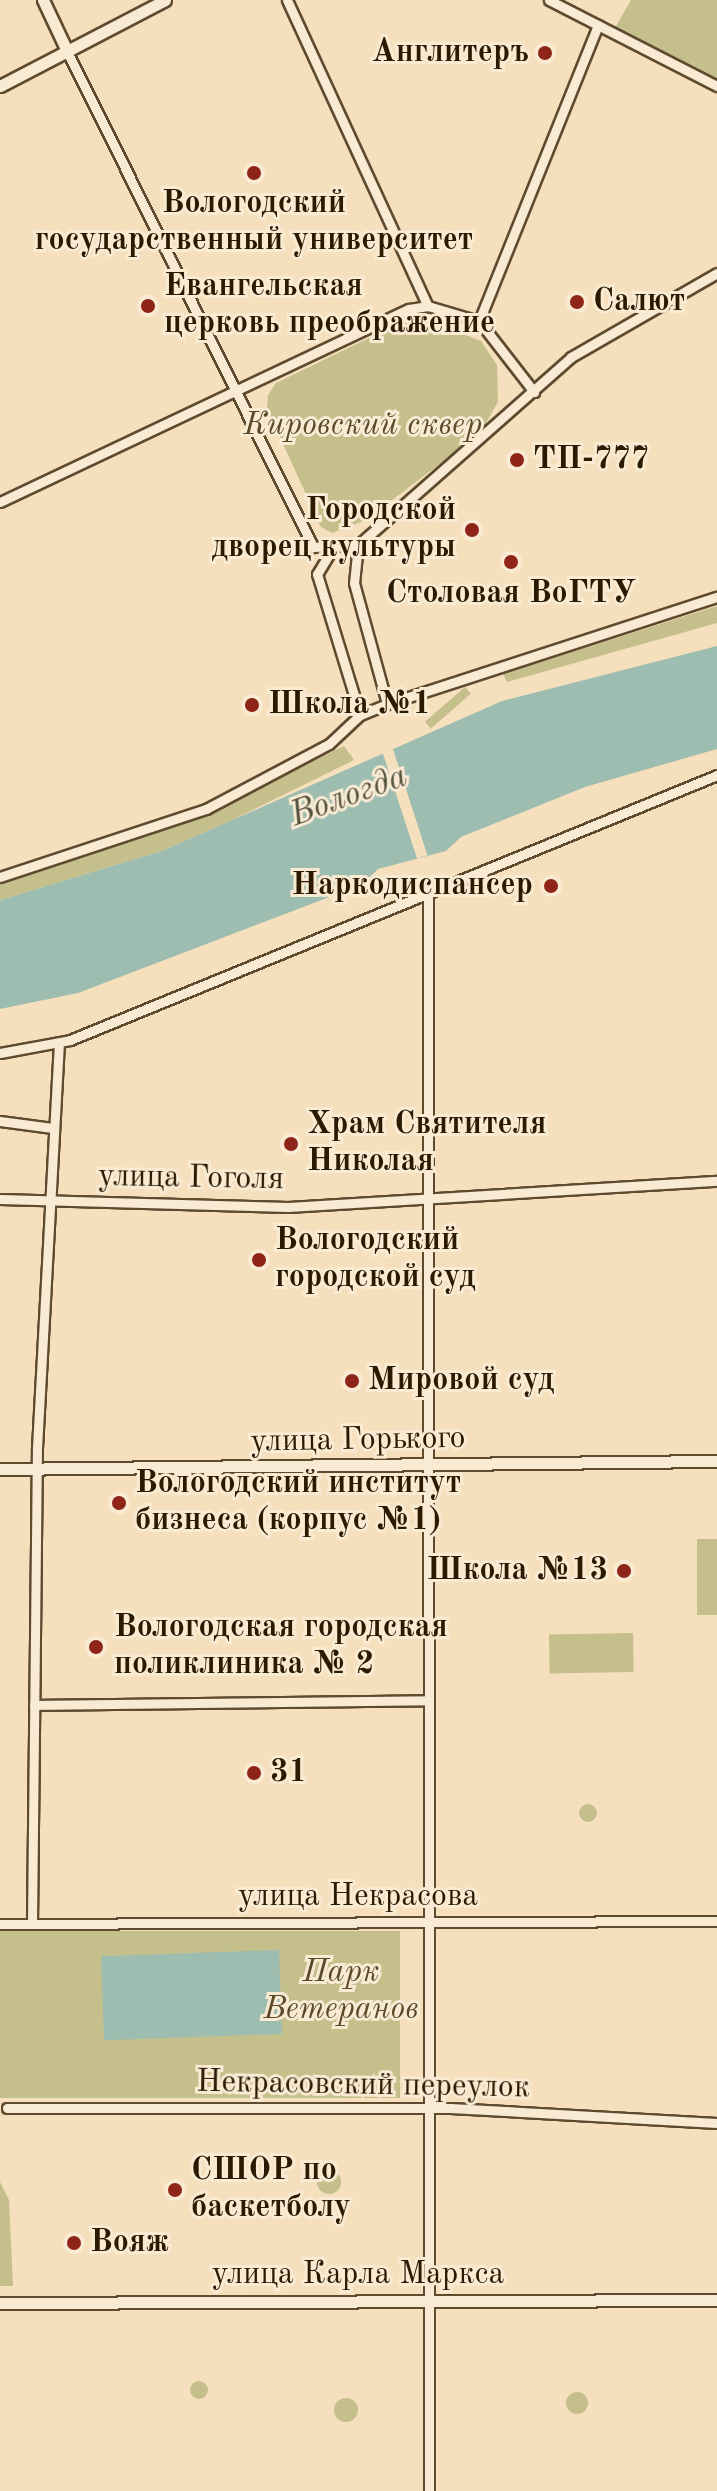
<!DOCTYPE html>
<html>
<head>
<meta charset="utf-8">
<style>
  body { margin:0 }
  #map { position:relative; width:717px; height:2491px; overflow:hidden; background:#f6dfbc; font-family:"Old Standard TT",serif }
  div>[style] { position:absolute }
  [style*='--x'] { left:calc(var(--x)*1px); top:calc(var(--y)*1px); width:calc(var(--w)*1px); rotate:calc(var(--a)*1deg) }
  .green>* { inset:0; background:#c4bf8b; transform-origin:0 0 }
  .round { border-radius:50% }
  .water>* { inset:0; background:#9dbdb1; transform-origin:0 0 }
  .pier>* { inset:0; background:#f6dfbc; transform-origin:0 0 }
  .roads { filter:drop-shadow(2px 0 #5e4a2f) drop-shadow(-2px 0 #5e4a2f) drop-shadow(0 2px #5e4a2f) drop-shadow(0 -2px #5e4a2f) }
  .minor>* { height:9px; margin:-4.5px; padding:0 4.5px; transform-origin:4.5px; border-radius:4.5px; background:#f9ead3 }
  .tertiary>* { height:11px; margin:-5.5px; padding:0 5.5px; transform-origin:5.5px; border-radius:5.5px; background:#f9ead3 }
  .dots>* { width:22px; height:22px; translate:-50% -50%; box-sizing:border-box; border:4px solid #f9ead3; border-radius:50% }
  span { translate:-50% -50%; white-space:nowrap; text-align:center; line-height:1.15; -webkit-text-stroke:6px #f9ead3; paint-order:stroke }
  .poi-label { font-size:32px; color:#2b1900; font-weight:700 }
  .right { translate:-100% -50%; text-align:right }
  .left { translate:0 -50%; text-align:left }
  .park-label { font-size:32px; color:#594b2a; font-style:italic }
  .street-label { font-size:32px; color:#2b1900 }
  .water-label { font-size:34px; color:#53523e; font-style:italic }
</style>
</head>
<body>
<div id="map">
  <div class="green">
    <i style="clip-path:polygon(631px 0,717px 0,717px 80px,615px 28px)"></i>
    <i style="clip-path:polygon(432px 322px,481px 341px,497px 365px,498px 402px,480px 433px,366px 520px,332px 533px,321px 527px,267px 409px,268px 395px,276px 383px,400px 323px)"></i>
    <i style="clip-path:polygon(717px 606px,717px 623px,507px 682px,503px 674px)"></i>
    <i style="left:465px;top:687px;width:9px;height:53px;rotate:49deg"></i>
    <i style="clip-path:polygon(344px 746px,354px 760px,230px 821px,162px 851px,0 900px,0 881px,208px 812px)"></i>
    <i style="left:697px;top:1539px;width:20px;height:76px"></i>
    <i style="left:633px;top:1633px;width:39px;height:84px;rotate:89deg"></i>
    <i class="round" style="left:579px;top:1804px;width:18px;height:18px"></i>
    <i style="left:400px;top:1931px;width:167px;height:400px;rotate:90deg"></i>
    <i class="round" style="left:317px;top:2170px;width:24px;height:24px"></i>
    <i style="clip-path:polygon(0 2182px,9px 2200px,13px 2286px,0 2286px)"></i>
    <i class="round" style="left:190px;top:2381px;width:18px;height:18px"></i>
    <i class="round" style="left:566px;top:2392px;width:22px;height:22px"></i>
    <i class="round" style="left:334px;top:2398px;width:24px;height:24px"></i>
  </div>
  <div class="water">
    <i style="clip-path:polygon(717px 646px,717px 749px,585px 787px,461px 837px,446px 851px,378px 869px,361px 885px,78px 993px,0 1009px,0 900px,162px 851px,502px 701px)"></i>
    <i style="left:279px;top:1950px;width:84px;height:178px;rotate:88deg"></i>
  </div>
  <div class="pier">
    <i style="left:391px;top:743px;width:118px;height:11px;rotate:72deg"></i>
  </div>
  <div class="roads">
    <div class="minor">
      <i style="--x:287;--y:0;--w:337;--a:65.3"></i>
      <i style="--x:549;--y:0;--w:189;--a:27.1"></i>
      <i style="--x:67;--y:51;--w:554;--a:63.62"></i>
      <i style="--x:313;--y:547;--w:45;--a:-2.5"></i>
      <i style="--x:358;--y:545;--w:284;--a:-41.4"></i>
      <i style="--x:571;--y:357;--w:168;--a:-29.9"></i>
      <i style="--x:479;--y:321;--w:319;--a:-68.1"></i>
      <i style="--x:0;--y:502;--w:452;--a:-25.3"></i>
      <i style="--x:409;--y:309;--w:19;--a:-9"></i>
      <i style="--x:428;--y:306;--w:53;--a:16.4"></i>
      <i style="--x:479;--y:321;--w:90;--a:52.2"></i>
      <i style="--x:358;--y:545;--w:38;--a:96"></i>
      <i style="--x:354;--y:583;--w:125;--a:74.7"></i>
      <i style="--x:331;--y:551;--w:27;--a:121"></i>
      <i style="--x:317;--y:574;--w:147;--a:73"></i>
      <i style="--x:0;--y:877;--w:217;--a:-18.3"></i>
      <i style="--x:206;--y:809;--w:139;--a:-27.9"></i>
      <i style="--x:329;--y:744;--w:42;--a:-43.1"></i>
      <i style="--x:360;--y:715;--w:29;--a:-22"></i>
      <i style="--x:387;--y:704;--w:347;--a:-18"></i>
      <i style="--x:428;--y:891;--w:1600;--a:89.96"></i>
      <i style="--x:0;--y:1053;--w:71;--a:-10.5"></i>
      <i style="--x:70;--y:1040;--w:699;--a:-22.27"></i>
      <i style="--x:0;--y:1121;--w:53;--a:7.5"></i>
      <i style="--x:0;--y:1199;--w:288;--a:1.6"></i>
      <i style="--x:288;--y:1207;--w:430;--a:-3.5"></i>
      <i style="--x:34;--y:1705;--w:392;--a:-0.7"></i>
      <i style="--x:0;--y:1924;--w:717;--a:-0.24"></i>
      <i style="--x:32;--y:1924;--w:476;--a:-89.4"></i>
      <i style="--x:37;--y:1448;--w:406;--a:-86.9"></i>
      <i style="--x:7;--y:2108;--w:443;--a:0"></i>
      <i style="--x:450;--y:2108;--w:267;--a:3.2"></i>
    </div>
    <div class="tertiary">
      <i style="--x:43;--y:0;--w:56;--a:64.8"></i>
      <i style="--x:0;--y:86;--w:186;--a:-27.5"></i>
      <i style="--x:0;--y:1469;--w:717;--a:-0.64"></i>
      <i style="--x:0;--y:2303;--w:717;--a:-0.24"></i>
    </div>
  </div>
  <div class="dots">
    <i style="left:545px;top:53px;background:#8f2418"></i>
    <i style="left:254px;top:173px;background:#8f2418"></i>
    <i style="left:577px;top:302px;background:#8f2418"></i>
    <i style="left:148px;top:306px;background:#8f2418"></i>
    <i style="left:517px;top:460px;background:#8f2418"></i>
    <i style="left:472px;top:530px;background:#8f2418"></i>
    <i style="left:511px;top:562px;background:#8f2418"></i>
    <i style="left:252px;top:705px;background:#8f2418"></i>
    <i style="left:551px;top:886px;background:#8f2418"></i>
    <i style="left:291px;top:1144px;background:#8f2418"></i>
    <i style="left:259px;top:1260px;background:#8f2418"></i>
    <i style="left:352px;top:1381px;background:#8f2418"></i>
    <i style="left:119px;top:1503px;background:#8f2418"></i>
    <i style="left:624px;top:1571px;background:#8f2418"></i>
    <i style="left:96px;top:1647px;background:#8f2418"></i>
    <i style="left:254px;top:1773px;background:#8f2418"></i>
    <i style="left:175px;top:2190px;background:#8f2418"></i>
    <i style="left:74px;top:2243px;background:#8f2418"></i>
  </div>
  <div class="poi-label">
    <span class="right" style="left:529px;top:53px">Англитеръ</span>
    <span style="left:254px;top:223px">Вологодский<br>государственный университет</span>
    <span class="left" style="left:164px;top:306px">Евангельская<br>церковь преображение</span>
    <span class="left" style="left:593px;top:302px">Салют</span>
    <span class="left" style="left:533px;top:460px">ТП-777</span>
    <span class="right" style="left:456px;top:530px">Городской<br>дворец культуры</span>
    <span style="left:511px;top:594px">Столовая ВоГТУ</span>
    <span class="left" style="left:268px;top:705px">Школа №1</span>
    <span class="right" style="left:533px;top:886px">Наркодиспансер</span>
    <span class="left" style="left:307px;top:1144px">Храм Святителя<br>Николая</span>
    <span class="left" style="left:275px;top:1260px">Вологодский<br>городской суд</span>
    <span class="left" style="left:368px;top:1381px">Мировой суд</span>
    <span class="left" style="left:135px;top:1503px">Вологодский институт<br>бизнеса (корпус №1)</span>
    <span class="right" style="left:608px;top:1571px">Школа №13</span>
    <span class="left" style="left:114px;top:1647px">Вологодская городская<br>поликлиника № 2</span>
    <span class="left" style="left:270px;top:1773px">31</span>
    <span class="left" style="left:191px;top:2190px">СШОР по<br>баскетболу</span>
    <span class="left" style="left:90px;top:2243px">Вояж</span>
  </div>
  <div class="park-label">
    <span style="left:363px;top:426px">Кировский сквер</span>
    <span style="left:341px;top:1992px">Парк<br>Ветеранов</span>
  </div>
  <div class="street-label">
    <span style="left:191px;top:1179px;rotate:1deg">улица Гоголя</span>
    <span style="left:358px;top:1441px;rotate:-1deg">улица Горького</span>
    <span style="left:358px;top:1897px">улица Некрасова</span>
    <span style="left:363px;top:2086px;rotate:1deg">Некрасовский переулок</span>
    <span style="left:358px;top:2275px">улица Карла Маркса</span>
  </div>
  <div class="water-label">
    <span style="left:349px;top:797px;rotate:-20deg">Вологда</span>
  </div>
</div>
</body>
</html>
